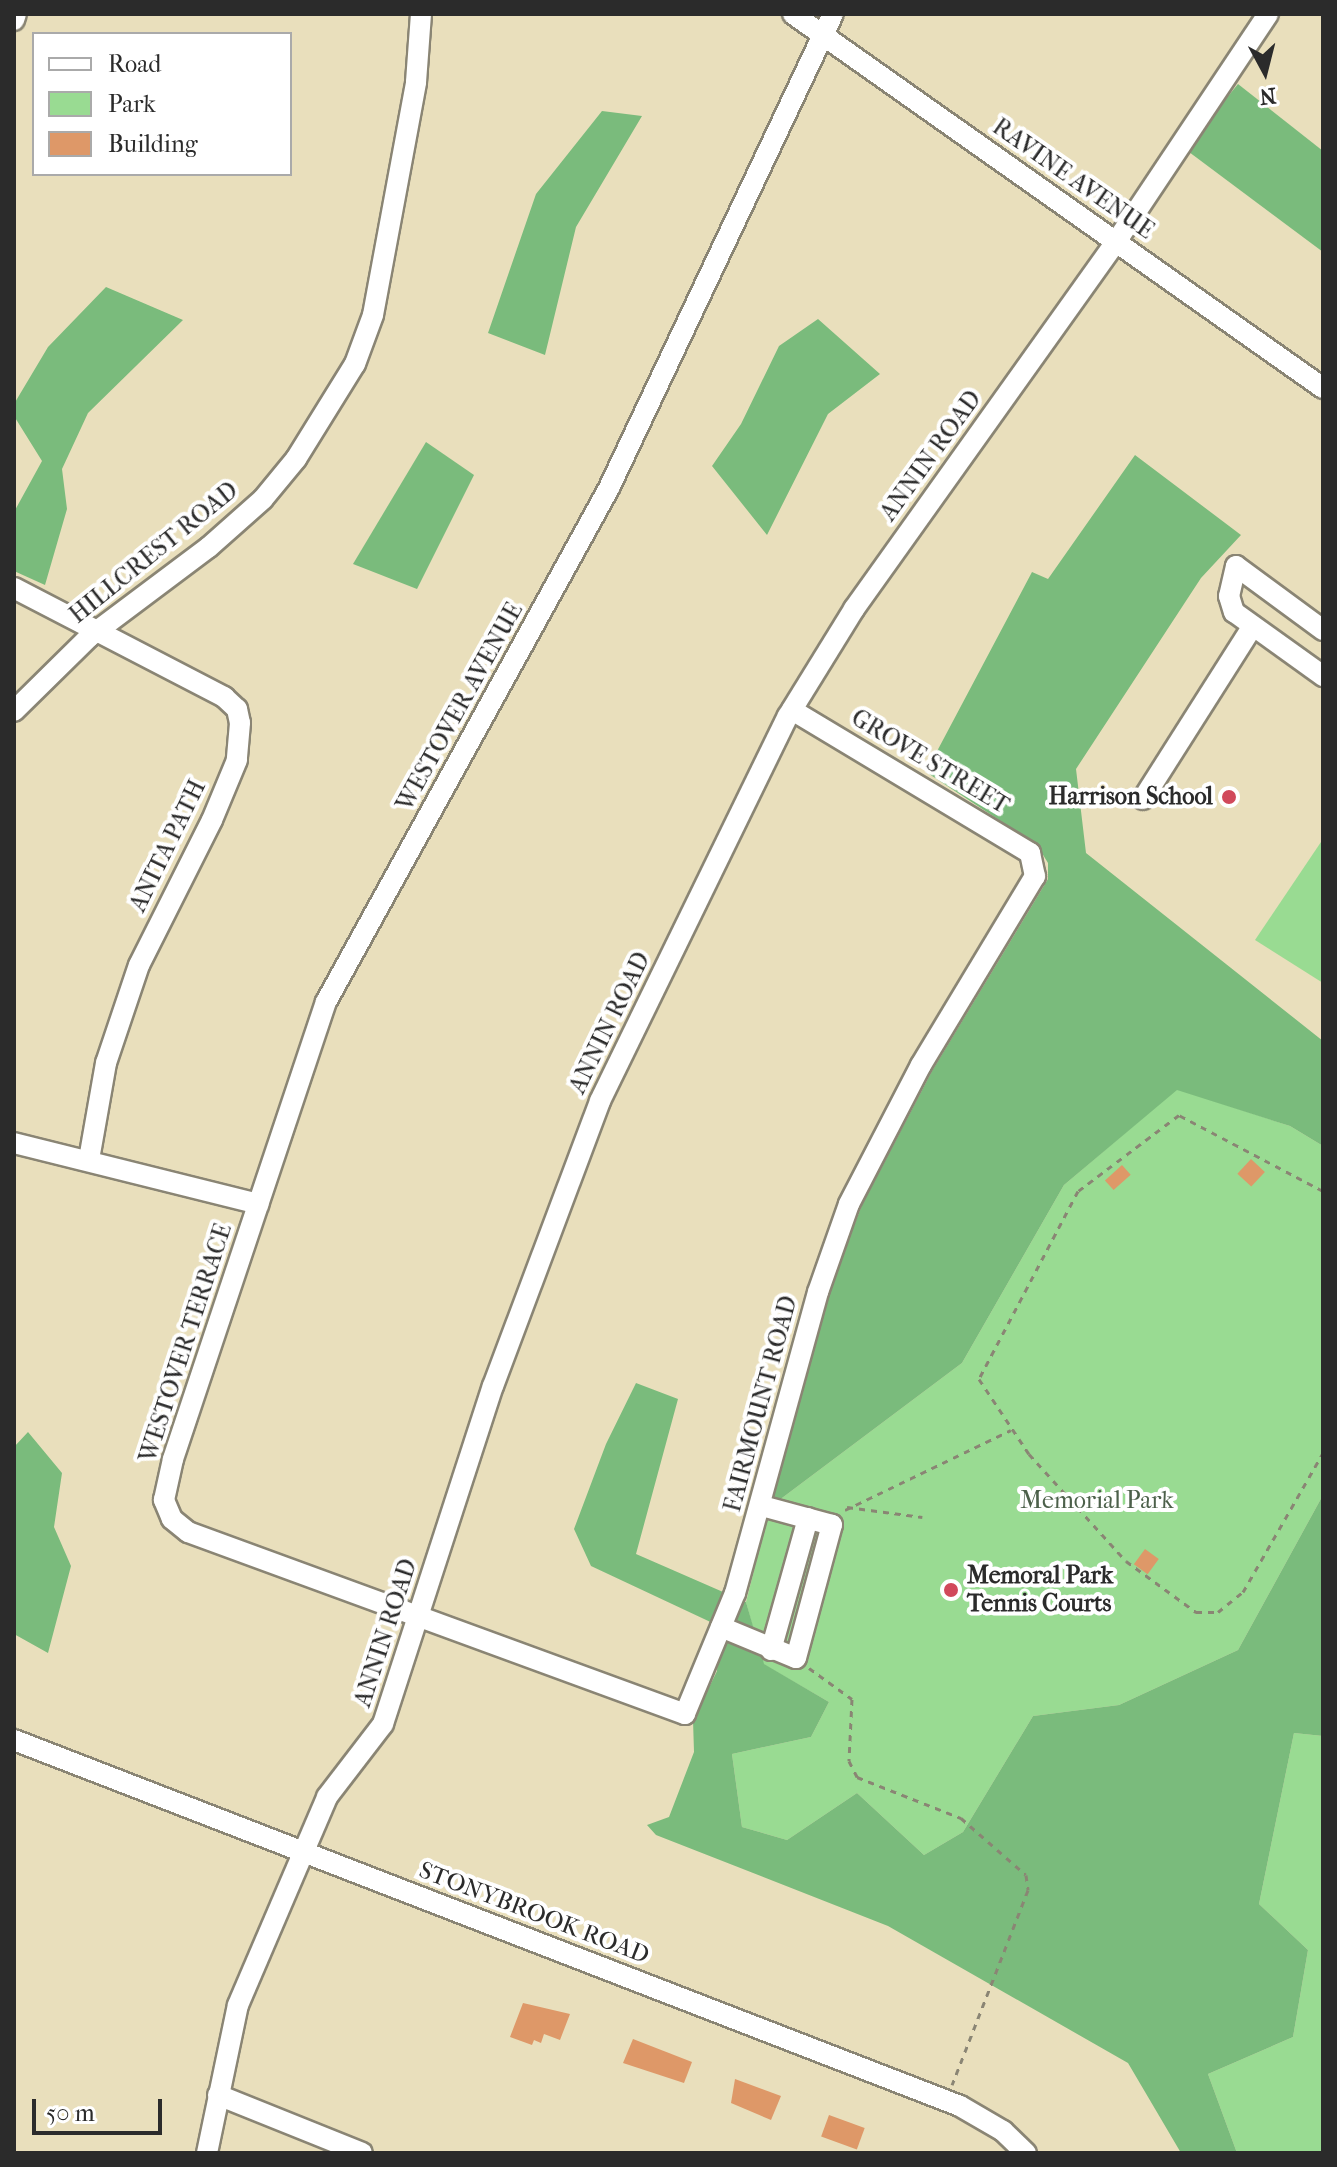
<!DOCTYPE html>
<html>
<head>
<meta charset="utf-8">
<style>
  body { margin:0 }
  #map { position:relative; width:1337px; height:2167px; overflow:hidden; background:#e9dfbc; font-family:"IM FELL French Canon",serif }
  div>[style] { position:absolute }
  [style*='--x'] { left:calc(var(--x)*1px); top:calc(var(--y)*1px); width:calc(var(--w)*1px); rotate:calc(var(--a)*1deg) }
  .green>* { inset:0; background:#99db92 }
  .forest>* { inset:0; background:#7abb7c }
  .building>* { inset:0; background:#de9868; transform-origin:0 0 }
  .path>* { height:3px; margin-top:-1.5px; transform-origin:0; background:repeating-linear-gradient(90deg,#8a8574 0 6px,transparent 0 12px) }
  .roads { filter:drop-shadow(2px 0 #8a8574) drop-shadow(-2px 0 #8a8574) drop-shadow(0 2px #8a8574) drop-shadow(0 -2px #8a8574) }
  .minor>* { height:20px; margin:-10px; padding:0 10px; transform-origin:10px; border-radius:10px; background:#fff }
  .dots>* { width:22px; height:22px; translate:-50% -50%; box-sizing:border-box; border:4px solid #fff; border-radius:50% }
  span { translate:-50% -50%; white-space:nowrap; text-align:center; line-height:1.15; -webkit-text-stroke:8px #fff; paint-order:stroke }
  .street-label { font-size:24px; color:#2b2b2b }
  .poi-label { font-size:24px; color:#2b2b2b; font-weight:700 }
  .right { translate:-100% -50%; text-align:right }
  .left { translate:0 -50%; text-align:left }
  .park-label { font-size:24px; color:#4c604a }
  .frame { position:absolute; inset:0; border:16px solid #2b2b2b; pointer-events:none }
  .legend { position:absolute; left:32px; top:32px; width:260px; height:144px; box-sizing:border-box; background:#fff; border:2px solid #aaa; margin:0; padding:10px 14px; list-style:none; font-size:24px; color:#2b2b2b }
  .legend li { display:flex; align-items:center; gap:16px; height:40px }
  .legend b { width:40px; border:2px solid #aaa }
  .north { position:absolute; left:1225px; top:32px; width:80px; height:80px; -webkit-text-stroke:6px #fff; paint-order:stroke; rotate:173deg; font-size:22px; font-weight:700; line-height:32px; text-align:center; color:#2b2b2b }
  .north::after { content:''; display:block; margin:auto; width:28px; height:36px; background:#2b2b2b; clip-path:polygon(50% 0,100% 100%,50% 72%,0 100%) }
  .scale { position:absolute; left:32px; top:2099px; width:130px; height:36px; box-sizing:border-box; border:4px solid #2b2b2b; border-top:0; padding-left:10px; font-size:24px; line-height:28px; white-space:nowrap; color:#2b2b2b; -webkit-text-stroke:6px #fff; paint-order:stroke }
</style>
</head>
<body>
<div id="map">
  <div class="green">
    <i style="clip-path:polygon(1323px 839px,1323px 983px,1255px 940px)"></i>
    <i style="clip-path:polygon(1177px 1089px,1290px 1126px,1323px 1146px,1323px 1495px,1238px 1650px,1119px 1705px,1033px 1716px,963px 1832px,924px 1855px,857px 1793px,787px 1840px,742px 1827px,732px 1754px,811px 1737px,829px 1702px,763px 1664px,746px 1602px,770px 1507px,962px 1363px,1064px 1185px)"></i>
    <i style="clip-path:polygon(1294px 1733px,1323px 1736px,1323px 2153px,1237px 2153px,1208px 2074px,1293px 2037px,1308px 1950px,1259px 1904px)"></i>
  </div>
  <div class="forest">
    <i style="clip-path:polygon(1238px 84px,1323px 151px,1323px 252px,1185px 149px)"></i>
    <i style="clip-path:polygon(602px 111px,642px 116px,576px 227px,545px 355px,488px 333px,536px 194px)"></i>
    <i style="clip-path:polygon(106px 287px,183px 320px,88px 413px,62px 469px,67px 509px,45px 585px,14px 571px,14px 512px,42px 461px,14px 416px,14px 404px,48px 347px)"></i>
    <i style="clip-path:polygon(818px 319px,880px 374px,828px 414px,767px 535px,712px 466px,741px 424px,779px 346px)"></i>
    <i style="clip-path:polygon(426px 442px,474px 475px,417px 589px,353px 564px)"></i>
    <i style="clip-path:polygon(1135px 455px,1241px 535px,1201px 578px,1076px 769px,1086px 853px,1323px 1041px,1323px 1146px,1290px 1126px,1177px 1090px,1064px 1185px,962px 1363px,770px 1507px,830px 1288px,862px 1205px,932px 1071px,1048px 879px,1048px 863px,1037px 845px,926px 772px,1032px 572px,1048px 579px)"></i>
    <i style="clip-path:polygon(636px 1383px,678px 1399px,636px 1554px,746px 1602px,764px 1664px,829px 1702px,811px 1737px,732px 1754px,742px 1827px,787px 1840px,857px 1793px,924px 1855px,963px 1832px,1033px 1716px,1119px 1705px,1238px 1650px,1323px 1495px,1323px 1736px,1294px 1733px,1259px 1904px,1308px 1950px,1293px 2037px,1208px 2074px,1237px 2153px,1181px 2153px,1128px 2063px,888px 1926px,656px 1835px,647px 1825px,669px 1817px,694px 1752px,693px 1720px,717px 1671px,719px 1626px,591px 1566px,574px 1529px,606px 1444px)"></i>
    <i style="clip-path:polygon(28px 1432px,62px 1473px,54px 1527px,71px 1566px,48px 1653px,14px 1634px,14px 1447px)"></i>
  </div>
  <div class="building">
    <i style="left:1251px;top:1159px;width:19px;height:20px;rotate:43deg"></i>
    <i style="left:1122px;top:1165px;width:13px;height:23px;rotate:48deg"></i>
    <i style="left:1145px;top:1549px;width:17px;height:19px;rotate:36deg"></i>
    <i style="clip-path:polygon(523px 2003px,570px 2014px,560px 2040px,544px 2034px,541px 2043px,534px 2040px,532px 2045px,510px 2037px)"></i>
    <i style="clip-path:polygon(633px 2039px,692px 2062px,684px 2083px,623px 2063px)"></i>
    <i style="clip-path:polygon(735px 2079px,781px 2096px,771px 2120px,731px 2103px)"></i>
    <i style="left:829px;top:2115px;width:38px;height:23px;rotate:20deg"></i>
  </div>
  <div class="path">
    <i style="--x:1323;--y:1191;--w:163;--a:-152.2"></i>
    <i style="--x:1179;--y:1115;--w:126;--a:143"></i>
    <i style="--x:1078;--y:1191;--w:212;--a:117.8"></i>
    <i style="--x:979;--y:1379;--w:90;--a:56.3"></i>
    <i style="--x:1029;--y:1454;--w:144;--a:47.8"></i>
    <i style="--x:1126;--y:1561;--w:87;--a:36.1"></i>
    <i style="--x:1196;--y:1612;--w:22;--a:0"></i>
    <i style="--x:1218;--y:1612;--w:32;--a:-39"></i>
    <i style="--x:1243;--y:1592;--w:160;--a:-60.1"></i>
    <i style="--x:847;--y:1507;--w:76;--a:7.6"></i>
    <i style="--x:845;--y:1510;--w:184;--a:-25.7"></i>
    <i style="--x:809;--y:1668;--w:53;--a:35.8"></i>
    <i style="--x:852;--y:1699;--w:62;--a:92.8"></i>
    <i style="--x:849;--y:1761;--w:18;--a:63"></i>
    <i style="--x:857;--y:1777;--w:112;--a:21.5"></i>
    <i style="--x:961;--y:1818;--w:86;--a:41.2"></i>
    <i style="--x:1026;--y:1875;--w:15;--a:82"></i>
    <i style="--x:1028;--y:1890;--w:209;--a:111.3"></i>
  </div>
  <div class="roads">
    <div class="minor">
      <i style="--x:793;--y:14;--w:649;--a:35.21"></i>
      <i style="--x:14;--y:20;--w:6;--a:-72"></i>
      <i style="--x:14;--y:588;--w:237;--a:27.4"></i>
      <i style="--x:224;--y:697;--w:18;--a:43"></i>
      <i style="--x:237;--y:709;--w:14;--a:78"></i>
      <i style="--x:240;--y:723;--w:37;--a:95"></i>
      <i style="--x:237;--y:760;--w:65;--a:112.6"></i>
      <i style="--x:212;--y:820;--w:162;--a:116.7"></i>
      <i style="--x:139;--y:965;--w:103;--a:108.6"></i>
      <i style="--x:106;--y:1063;--w:97;--a:100"></i>
      <i style="--x:1323;--y:630;--w:108;--a:-143.7"></i>
      <i style="--x:1236;--y:566;--w:31;--a:103"></i>
      <i style="--x:1229;--y:596;--w:17;--a:73"></i>
      <i style="--x:1234;--y:612;--w:110;--a:35.7"></i>
      <i style="--x:792;--y:710;--w:278;--a:31"></i>
      <i style="--x:1030;--y:853;--w:24;--a:78"></i>
      <i style="--x:1035;--y:876;--w:221;--a:121.1"></i>
      <i style="--x:921;--y:1065;--w:157;--a:117.4"></i>
      <i style="--x:849;--y:1204;--w:93;--a:109.4"></i>
      <i style="--x:818;--y:1292;--w:312;--a:105.4"></i>
      <i style="--x:735;--y:1593;--w:131;--a:112.5"></i>
      <i style="--x:685;--y:1714;--w:529;--a:-159.89"></i>
      <i style="--x:188;--y:1532;--w:21;--a:-141"></i>
      <i style="--x:172;--y:1519;--w:21;--a:-113"></i>
      <i style="--x:164;--y:1500;--w:42;--a:-77.6"></i>
      <i style="--x:173;--y:1459;--w:482;--a:-71.5"></i>
      <i style="--x:326;--y:1002;--w:587;--a:-61.16"></i>
      <i style="--x:609;--y:488;--w:524;--a:-64.71"></i>
      <i style="--x:14;--y:711;--w:105;--a:-44.6"></i>
      <i style="--x:89;--y:637;--w:150;--a:-36.9"></i>
      <i style="--x:209;--y:547;--w:72;--a:-41.6"></i>
      <i style="--x:263;--y:499;--w:52;--a:-50.5"></i>
      <i style="--x:296;--y:459;--w:112;--a:-58.2"></i>
      <i style="--x:355;--y:364;--w:52;--a:-69.8"></i>
      <i style="--x:373;--y:315;--w:237;--a:-79.5"></i>
      <i style="--x:416;--y:82;--w:68;--a:-85.8"></i>
      <i style="--x:1143;--y:799;--w:204;--a:-57.6"></i>
      <i style="--x:14;--y:1143;--w:252;--a:14"></i>
      <i style="--x:721;--y:1627;--w:81;--a:22.5"></i>
      <i style="--x:796;--y:1658;--w:138;--a:-74.9"></i>
      <i style="--x:832;--y:1525;--w:73;--a:-164.8"></i>
      <i style="--x:771;--y:1650;--w:137;--a:-74.3"></i>
      <i style="--x:14;--y:1740;--w:1014;--a:21.15"></i>
      <i style="--x:960;--y:2106;--w:50;--a:30.2"></i>
      <i style="--x:1003;--y:2131;--w:32;--a:44"></i>
      <i style="--x:218;--y:2095;--w:155;--a:21.9"></i>
      <i style="--x:207;--y:2153;--w:151;--a:-78.2"></i>
      <i style="--x:238;--y:2005;--w:226;--a:-66.8"></i>
      <i style="--x:327;--y:1797;--w:92;--a:-52.5"></i>
      <i style="--x:383;--y:1724;--w:355;--a:-72"></i>
      <i style="--x:493;--y:1386;--w:304;--a:-69.4"></i>
      <i style="--x:600;--y:1101;--w:428;--a:-64"></i>
      <i style="--x:788;--y:716;--w:126;--a:-58.3"></i>
      <i style="--x:854;--y:609;--w:451;--a:-54.5"></i>
      <i style="--x:1116;--y:242;--w:274;--a:-56.3"></i>
    </div>
  </div>
  <div class="dots">
    <i style="left:1229px;top:797px;background:#d1495b"></i>
    <i style="left:951px;top:1590px;background:#d1495b"></i>
  </div>
  <div class="street-label">
    <span style="left:1073px;top:179px;rotate:35deg">RAVINE AVENUE</span>
    <span style="left:931px;top:456px;rotate:-54deg">ANNIN ROAD</span>
    <span style="left:154px;top:553px;rotate:-39deg">HILLCREST ROAD</span>
    <span style="left:460px;top:707px;rotate:-61deg">WESTOVER AVENUE</span>
    <span style="left:930px;top:762px;rotate:31deg">GROVE STREET</span>
    <span style="left:168px;top:846px;rotate:-64deg">ANITA PATH</span>
    <span style="left:610px;top:1023px;rotate:-64deg">ANNIN ROAD</span>
    <span style="left:186px;top:1343px;rotate:-72deg">WESTOVER TERRACE</span>
    <span style="left:761px;top:1404px;rotate:-75deg">FAIRMOUNT ROAD</span>
    <span style="left:386px;top:1633px;rotate:-72deg">ANNIN ROAD</span>
    <span style="left:534px;top:1913px;rotate:21deg">STONYBROOK ROAD</span>
  </div>
  <div class="poi-label">
    <span class="right" style="left:1213px;top:797px">Harrison School</span>
    <span class="left" style="left:967px;top:1590px">Memoral Park<br>Tennis Courts</span>
  </div>
  <div class="park-label">
    <span style="left:1097px;top:1501px">Memorial Park</span>
  </div>
  <div class="frame"></div>
  <ul class="legend">
  <li><b style="height:10px;background:#fff"></b>Road</li>
  <li><b style="height:22px;background:#99db92"></b>Park</li>
  <li><b style="height:22px;background:#de9868"></b>Building</li>
  </ul>
  <div class="north">N</div>
  <div class="scale">50 m</div>
</div>
</body>
</html>
